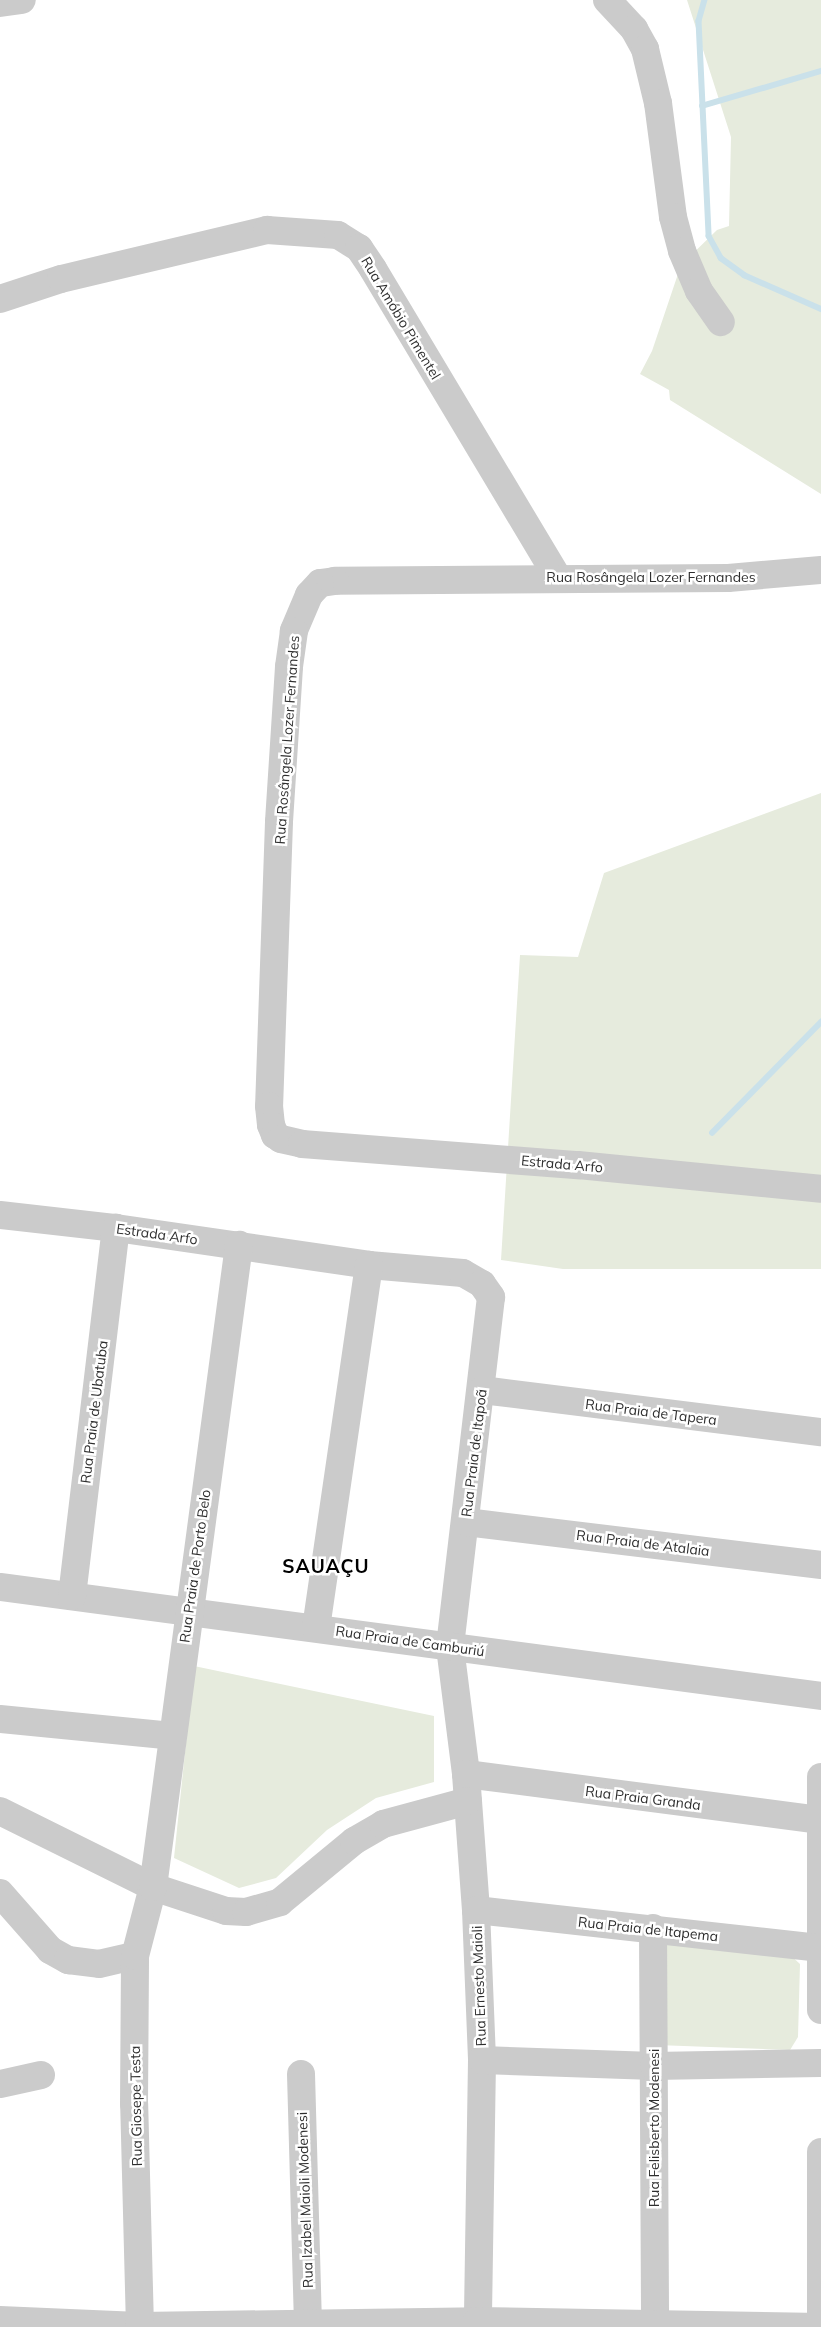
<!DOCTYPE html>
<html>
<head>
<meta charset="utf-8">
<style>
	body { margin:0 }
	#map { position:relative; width:821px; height:2327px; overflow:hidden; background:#fff; font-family:Mulish,sans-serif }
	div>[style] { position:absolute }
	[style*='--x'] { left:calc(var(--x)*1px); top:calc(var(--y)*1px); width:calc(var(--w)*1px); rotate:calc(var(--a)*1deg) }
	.green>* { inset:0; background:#e6ebdd }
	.stream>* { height:5.5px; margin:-2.75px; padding:0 2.75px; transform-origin:2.75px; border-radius:2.75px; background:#cae1ea }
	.minor>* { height:28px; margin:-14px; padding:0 14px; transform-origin:14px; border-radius:14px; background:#cbcbcb }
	span { translate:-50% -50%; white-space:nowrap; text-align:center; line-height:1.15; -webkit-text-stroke:5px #fff; paint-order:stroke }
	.street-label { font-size:14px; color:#2e2e2e }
	.district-label { font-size:19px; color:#000; font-weight:700; letter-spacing:1px }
</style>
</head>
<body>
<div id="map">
	<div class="green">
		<div style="clip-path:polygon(687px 0,821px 0,821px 494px,670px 400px,669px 390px,640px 374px,652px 351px,681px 265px,717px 230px,729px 226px,731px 137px)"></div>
		<div style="clip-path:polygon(821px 793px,821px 1269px,563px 1269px,501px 1260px,520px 955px,578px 957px,604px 873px)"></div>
		<div style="clip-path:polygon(194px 1666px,434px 1716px,434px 1782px,376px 1798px,327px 1830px,276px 1878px,239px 1888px,174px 1858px)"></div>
		<div style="clip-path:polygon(660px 1940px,788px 1953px,800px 1964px,798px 2037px,790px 2050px,657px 2045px)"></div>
	</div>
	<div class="stream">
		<div style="--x:705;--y:0;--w:22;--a:106"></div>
		<div style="--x:699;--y:21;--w:215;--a:87.3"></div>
		<div style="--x:709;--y:236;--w:25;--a:61"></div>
		<div style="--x:721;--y:258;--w:29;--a:36"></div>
		<div style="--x:744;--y:275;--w:84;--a:23.8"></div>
		<div style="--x:702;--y:106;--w:124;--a:-16.4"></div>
		<div style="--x:712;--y:1133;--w:156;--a:-45.5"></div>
	</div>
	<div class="minor">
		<div style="--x:607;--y:0;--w:40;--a:47"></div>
		<div style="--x:634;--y:29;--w:23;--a:61"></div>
		<div style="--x:645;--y:49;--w:56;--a:76.5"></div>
		<div style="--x:658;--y:103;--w:115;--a:82.5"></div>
		<div style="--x:673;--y:217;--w:35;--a:75"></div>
		<div style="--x:682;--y:251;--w:43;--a:67"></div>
		<div style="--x:699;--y:291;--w:38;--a:55"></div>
		<div style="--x:0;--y:3;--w:22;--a:-8"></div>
		<div style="--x:0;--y:299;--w:64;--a:-18.2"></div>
		<div style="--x:61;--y:279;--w:212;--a:-13.4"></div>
		<div style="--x:267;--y:230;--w:71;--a:4"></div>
		<div style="--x:338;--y:235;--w:25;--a:32"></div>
		<div style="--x:359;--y:248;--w:25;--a:56"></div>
		<div style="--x:373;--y:269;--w:359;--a:59.1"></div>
		<div style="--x:821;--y:570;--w:93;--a:175.1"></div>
		<div style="--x:728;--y:578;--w:393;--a:179.6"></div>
		<div style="--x:335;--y:581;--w:15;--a:172"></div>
		<div style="--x:320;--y:583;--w:16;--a:133"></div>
		<div style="--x:309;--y:595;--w:39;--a:113"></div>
		<div style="--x:294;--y:631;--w:36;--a:98"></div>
		<div style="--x:289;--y:667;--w:155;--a:93.7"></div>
		<div style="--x:279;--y:822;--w:284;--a:92"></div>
		<div style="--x:269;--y:1106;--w:19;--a:84"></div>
		<div style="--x:271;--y:1125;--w:11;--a:68"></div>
		<div style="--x:275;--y:1135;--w:7;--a:34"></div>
		<div style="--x:281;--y:1139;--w:22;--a:13"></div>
		<div style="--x:302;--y:1144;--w:277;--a:4.4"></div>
		<div style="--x:578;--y:1165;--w:244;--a:5.6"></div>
		<div style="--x:0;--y:1215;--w:117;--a:6.4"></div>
		<div style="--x:116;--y:1228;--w:256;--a:8.3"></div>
		<div style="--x:369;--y:1265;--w:94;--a:4.9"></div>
		<div style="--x:463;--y:1273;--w:22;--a:30"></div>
		<div style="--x:482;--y:1284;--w:16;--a:55"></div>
		<div style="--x:491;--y:1297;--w:352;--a:96.7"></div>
		<div style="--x:450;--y:1647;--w:128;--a:82.8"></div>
		<div style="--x:466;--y:1774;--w:136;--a:85.8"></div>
		<div style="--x:476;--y:1910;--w:150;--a:87.7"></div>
		<div style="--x:482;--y:2060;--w:267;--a:90.9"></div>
		<div style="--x:482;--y:1390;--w:342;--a:7.1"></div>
		<div style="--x:466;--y:1522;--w:358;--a:6.9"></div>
		<div style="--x:0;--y:1587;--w:828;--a:7.56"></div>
		<div style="--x:72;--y:1596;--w:371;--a:-83.2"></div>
		<div style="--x:316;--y:1628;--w:367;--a:-81.7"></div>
		<div style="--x:0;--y:1719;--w:173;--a:5.6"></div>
		<div style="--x:466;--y:1774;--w:356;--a:7.4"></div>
		<div style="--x:821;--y:1777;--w:233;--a:90"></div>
		<div style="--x:0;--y:1811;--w:171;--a:26.4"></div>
		<div style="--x:153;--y:1887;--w:77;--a:18.2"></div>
		<div style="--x:226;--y:1911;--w:20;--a:3"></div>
		<div style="--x:246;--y:1912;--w:35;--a:-16"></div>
		<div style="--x:280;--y:1902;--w:96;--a:-39.5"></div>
		<div style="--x:354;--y:1841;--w:34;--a:-30"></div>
		<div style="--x:383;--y:1824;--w:88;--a:-15.1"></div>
		<div style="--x:0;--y:1893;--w:76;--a:48.7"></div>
		<div style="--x:50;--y:1950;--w:21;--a:29"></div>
		<div style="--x:68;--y:1960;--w:31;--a:7"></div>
		<div style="--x:99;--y:1964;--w:37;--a:-13"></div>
		<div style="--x:476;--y:1910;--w:345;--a:6.3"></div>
		<div style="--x:653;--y:1928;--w:399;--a:89.7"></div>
		<div style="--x:482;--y:2060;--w:172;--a:2"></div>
		<div style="--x:654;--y:2066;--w:167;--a:-1"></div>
		<div style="--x:301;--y:2074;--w:253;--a:88.4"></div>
		<div style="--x:0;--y:2084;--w:42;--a:-12.4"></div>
		<div style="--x:0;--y:2320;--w:139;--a:2.5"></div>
		<div style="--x:139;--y:2326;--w:338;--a:-0.8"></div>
		<div style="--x:477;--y:2321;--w:344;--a:1"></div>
		<div style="--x:140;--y:2327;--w:223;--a:-91.5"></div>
		<div style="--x:134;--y:2104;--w:148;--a:-89.6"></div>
		<div style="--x:135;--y:1956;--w:71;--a:-75.4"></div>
		<div style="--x:153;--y:1887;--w:648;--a:-82.37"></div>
		<div style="--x:821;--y:2327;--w:175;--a:-90"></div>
	</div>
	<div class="street-label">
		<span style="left:401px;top:318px;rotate:59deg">Rua Amóbio Pimentel</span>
		<span style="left:651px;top:577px">Rua Rosângela Lozer Fernandes</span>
		<span style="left:287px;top:740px;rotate:-86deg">Rua Rosângela Lozer Fernandes</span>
		<span style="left:562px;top:1164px;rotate:5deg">Estrada Arfo</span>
		<span style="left:157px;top:1234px;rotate:8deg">Estrada Arfo</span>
		<span style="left:94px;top:1412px;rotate:-83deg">Rua Praia de Ubatuba</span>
		<span style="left:651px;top:1412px;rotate:7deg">Rua Praia de Tapera</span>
		<span style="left:474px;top:1453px;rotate:-83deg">Rua Praia de Itapoã</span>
		<span style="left:643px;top:1543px;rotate:7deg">Rua Praia de Atalaia</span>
		<span style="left:195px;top:1566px;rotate:-82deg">Rua Praia de Porto Belo</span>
		<span style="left:410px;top:1641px;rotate:8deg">Rua Praia de Camburiú</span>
		<span style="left:643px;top:1798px;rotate:7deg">Rua Praia Granda</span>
		<span style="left:648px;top:1929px;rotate:6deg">Rua Praia de Itapema</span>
		<span style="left:479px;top:1986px;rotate:-92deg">Rua Ernesto Maioli</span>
		<span style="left:136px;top:2106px;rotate:-91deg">Rua Giosepe Testa</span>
		<span style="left:654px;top:2128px;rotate:-90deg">Rua Felisberto Modenesi</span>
		<span style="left:305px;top:2200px;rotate:-92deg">Rua Izabel Maioli Modenesi</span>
	</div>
	<div class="district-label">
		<span style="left:326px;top:1567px">SAUAÇU</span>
	</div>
</div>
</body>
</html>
